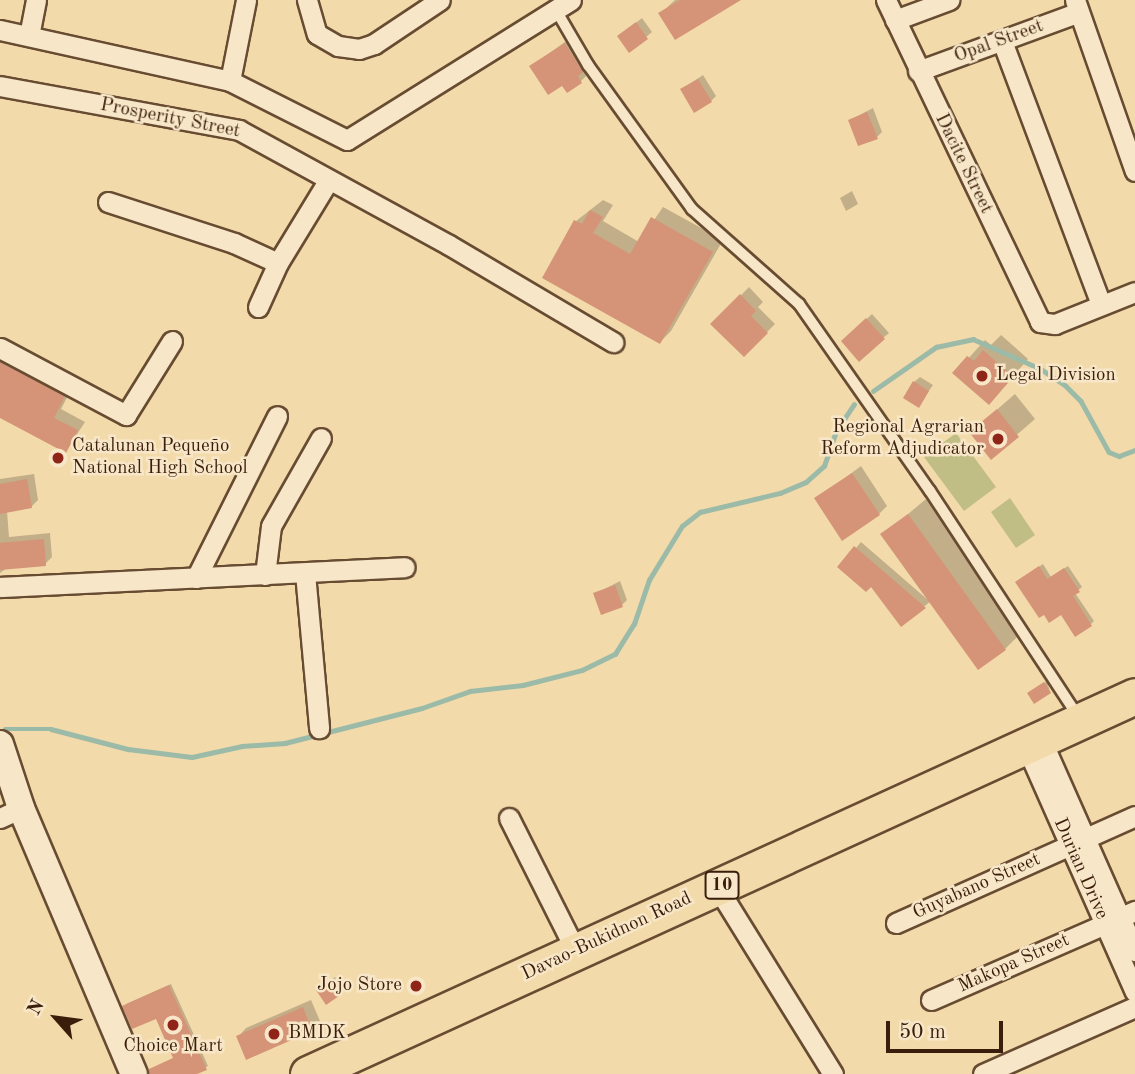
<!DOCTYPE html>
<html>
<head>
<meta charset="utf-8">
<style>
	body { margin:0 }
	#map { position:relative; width:1135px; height:1074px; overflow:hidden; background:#f3daaa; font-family:"Old Standard TT",serif }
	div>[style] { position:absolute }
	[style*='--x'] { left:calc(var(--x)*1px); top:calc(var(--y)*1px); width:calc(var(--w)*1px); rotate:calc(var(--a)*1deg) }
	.green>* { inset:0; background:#c0be85 }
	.shadow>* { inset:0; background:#0003 }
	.stream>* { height:4.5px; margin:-2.25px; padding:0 2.25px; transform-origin:2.25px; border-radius:2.25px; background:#9bbba8 }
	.building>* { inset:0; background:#d59377 }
	.roads { filter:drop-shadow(2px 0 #684c32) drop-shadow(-2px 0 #684c32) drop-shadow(0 2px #684c32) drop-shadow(0 -2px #684c32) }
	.lane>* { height:10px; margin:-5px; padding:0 5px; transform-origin:5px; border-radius:5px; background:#f7e7c8 }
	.street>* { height:19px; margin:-9.5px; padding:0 9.5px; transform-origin:9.5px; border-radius:9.5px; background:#f7e7c8 }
	.secondary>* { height:26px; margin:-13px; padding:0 13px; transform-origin:13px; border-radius:13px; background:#f7e7c8 }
	.highway>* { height:35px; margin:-17.5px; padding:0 17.5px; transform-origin:17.5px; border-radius:17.5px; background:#f3daaa }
	.dots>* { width:19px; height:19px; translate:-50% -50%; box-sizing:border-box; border:4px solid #f7e7c8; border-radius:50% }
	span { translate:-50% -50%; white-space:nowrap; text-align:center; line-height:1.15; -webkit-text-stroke:5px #f7e7c8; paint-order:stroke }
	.shield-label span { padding:2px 5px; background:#f7e7c8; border:2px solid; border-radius:5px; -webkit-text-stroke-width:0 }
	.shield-label { font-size:18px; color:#3a1d0a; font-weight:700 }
	.street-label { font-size:19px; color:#3a1d0a }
	.poi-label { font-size:19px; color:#3a1d0a }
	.left { translate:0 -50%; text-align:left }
	.right { translate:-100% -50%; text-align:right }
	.north { position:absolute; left:21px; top:983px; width:70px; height:70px; -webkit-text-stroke:5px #f7e7c8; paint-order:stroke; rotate:298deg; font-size:19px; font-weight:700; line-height:28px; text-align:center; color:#3a1d0a }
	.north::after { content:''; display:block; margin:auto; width:24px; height:32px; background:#3a1d0a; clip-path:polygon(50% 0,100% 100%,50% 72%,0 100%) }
	.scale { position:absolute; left:886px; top:1021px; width:117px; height:32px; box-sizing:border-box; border:4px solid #3a1d0a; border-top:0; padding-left:9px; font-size:21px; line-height:24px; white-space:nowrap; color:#3a1d0a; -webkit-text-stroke:5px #f7e7c8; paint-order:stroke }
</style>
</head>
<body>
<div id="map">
	<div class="green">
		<div style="clip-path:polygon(956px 433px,996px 487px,964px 511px,924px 457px)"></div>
		<div style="clip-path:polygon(1010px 498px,1035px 535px,1016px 548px,991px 512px)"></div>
	</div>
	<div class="shadow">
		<div style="clip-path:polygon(675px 0,737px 0,660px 14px)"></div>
		<div style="clip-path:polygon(642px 18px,652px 32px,629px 51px,624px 32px)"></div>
		<div style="clip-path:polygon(573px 36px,589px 73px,581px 81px,562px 84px,532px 66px)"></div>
		<div style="clip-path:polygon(703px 75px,716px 96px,711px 101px,682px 89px)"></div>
		<div style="clip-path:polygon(873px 108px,882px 132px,877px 137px,850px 120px)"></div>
		<div style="clip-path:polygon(852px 191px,858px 204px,846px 211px,840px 198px)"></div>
		<div style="clip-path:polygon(603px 200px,613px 205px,603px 221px,639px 242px,663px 207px,723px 240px,671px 331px,660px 342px,576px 221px)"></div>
		<div style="clip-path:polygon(749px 287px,763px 302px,758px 307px,775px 324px,744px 355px,713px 324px)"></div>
		<div style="clip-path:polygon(872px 314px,889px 333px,883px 338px,843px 341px)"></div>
		<div style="clip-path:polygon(1001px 335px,1028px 359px,1005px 386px,955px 373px,985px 340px,991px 345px)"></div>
		<div style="clip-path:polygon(0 347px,72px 388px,61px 409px,85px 422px,66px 451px,0 416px)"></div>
		<div style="clip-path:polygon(920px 377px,933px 385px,918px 406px,914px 382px)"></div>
		<div style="clip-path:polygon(1015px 394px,1035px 419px,991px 457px,971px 432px)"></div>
		<div style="clip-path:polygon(861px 466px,887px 506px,879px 514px,817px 499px)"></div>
		<div style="clip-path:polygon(34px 474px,38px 500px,31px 507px,7px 511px,9px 537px,50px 533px,52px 557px,45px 564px,8px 567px,0 573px,0 479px)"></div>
		<div style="clip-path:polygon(926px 499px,1022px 632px,1005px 649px,931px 601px,901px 625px,856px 548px,861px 542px,928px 600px,883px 535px)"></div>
		<div style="clip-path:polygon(1043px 564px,1051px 577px,1068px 566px,1082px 587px,1075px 593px,1094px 621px,1091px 624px,1062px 613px,1021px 579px)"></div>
		<div style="clip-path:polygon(620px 581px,627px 600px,622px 605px,595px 594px)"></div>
		<div style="clip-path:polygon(1047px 681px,1050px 692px,1031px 691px)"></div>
		<div style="clip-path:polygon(335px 977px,343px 990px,338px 995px,319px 990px)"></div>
		<div style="clip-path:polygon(171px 984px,208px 1066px,193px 1074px,152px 1074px,175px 1058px,157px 1016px,126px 1004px)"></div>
		<div style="clip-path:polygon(311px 1000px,320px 1021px,311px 1029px,246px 1057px,238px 1037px,246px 1028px)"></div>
	</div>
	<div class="stream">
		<div style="--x:873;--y:391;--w:77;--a:-34.9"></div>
		<div style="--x:936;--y:347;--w:38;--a:-12"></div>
		<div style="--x:973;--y:339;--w:74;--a:23.8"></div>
		<div style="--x:1041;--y:369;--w:30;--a:34"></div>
		<div style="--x:1066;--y:386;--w:21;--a:45"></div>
		<div style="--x:1081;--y:401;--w:58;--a:61.2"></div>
		<div style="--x:1109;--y:452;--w:11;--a:22"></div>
		<div style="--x:1119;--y:456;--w:17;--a:-21"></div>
		<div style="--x:5;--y:729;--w:46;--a:0"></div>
		<div style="--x:51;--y:729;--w:80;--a:14.6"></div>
		<div style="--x:128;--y:749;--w:64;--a:7.1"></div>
		<div style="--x:192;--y:757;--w:51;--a:-12.4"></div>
		<div style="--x:242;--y:746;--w:43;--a:-4"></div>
		<div style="--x:285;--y:743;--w:141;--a:-14.3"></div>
		<div style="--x:422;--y:708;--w:51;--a:-19.5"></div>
		<div style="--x:470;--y:691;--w:53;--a:-6.5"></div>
		<div style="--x:523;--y:685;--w:61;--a:-14.3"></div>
		<div style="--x:582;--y:670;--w:37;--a:-26"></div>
		<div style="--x:615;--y:654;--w:36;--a:-58"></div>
		<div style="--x:634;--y:624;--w:46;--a:-71.2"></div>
		<div style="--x:649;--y:580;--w:63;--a:-58.6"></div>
		<div style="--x:682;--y:526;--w:23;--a:-38"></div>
		<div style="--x:700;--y:512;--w:82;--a:-13.4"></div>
		<div style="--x:780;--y:493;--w:28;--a:-23"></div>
		<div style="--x:806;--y:482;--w:24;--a:-42"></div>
		<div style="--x:824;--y:466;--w:37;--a:-71"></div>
		<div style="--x:836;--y:431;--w:32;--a:-56"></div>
	</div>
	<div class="building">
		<div style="clip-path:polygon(680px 0,741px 0,675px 40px,658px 13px)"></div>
		<div style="clip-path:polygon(636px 22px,648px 39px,629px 53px,617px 36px)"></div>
		<div style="clip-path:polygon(565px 43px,583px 72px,578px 76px,582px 83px,567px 93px,562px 86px,548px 95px,529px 66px)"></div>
		<div style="clip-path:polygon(698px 79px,712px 102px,694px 113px,680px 89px)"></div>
		<div style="clip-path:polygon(867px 112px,878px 139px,858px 146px,848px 120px)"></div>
		<div style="clip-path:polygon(590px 210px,603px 217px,593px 233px,630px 254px,651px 217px,713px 252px,660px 344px,542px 278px,574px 220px,582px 224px)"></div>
		<div style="clip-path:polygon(740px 294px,756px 311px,751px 316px,768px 333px,744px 357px,710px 324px)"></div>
		<div style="clip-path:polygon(866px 318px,885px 339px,859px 362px,841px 341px)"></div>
		<div style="clip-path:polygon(983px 350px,1013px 377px,989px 405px,952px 373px,967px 356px,974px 361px)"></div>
		<div style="clip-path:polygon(0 362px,65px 396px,54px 418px,78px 430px,66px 453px,0 418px)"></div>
		<div style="clip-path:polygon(913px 381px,929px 391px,919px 408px,903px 398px)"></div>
		<div style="clip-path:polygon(997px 409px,1019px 437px,991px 460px,969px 432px)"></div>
		<div style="clip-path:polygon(852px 473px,880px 515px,842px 541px,814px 498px)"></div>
		<div style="clip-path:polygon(27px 479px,32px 508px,0 514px,0 484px)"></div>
		<div style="clip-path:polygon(908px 514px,1006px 650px,978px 670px,880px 534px)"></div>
		<div style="clip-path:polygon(44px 539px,46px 566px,0 570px,0 543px)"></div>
		<div style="clip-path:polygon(854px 546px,926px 608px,901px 627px,871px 587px,866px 592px,837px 567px)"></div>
		<div style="clip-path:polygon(1039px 566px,1047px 579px,1064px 568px,1080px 592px,1073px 596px,1092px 626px,1075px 637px,1061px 615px,1049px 623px,1044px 615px,1039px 618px,1015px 582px)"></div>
		<div style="clip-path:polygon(615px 585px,623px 607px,601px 615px,593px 593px)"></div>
		<div style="clip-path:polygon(1044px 682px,1051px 693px,1034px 704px,1027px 693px)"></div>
		<div style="clip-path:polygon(329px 981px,339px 996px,326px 1005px,316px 990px)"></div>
		<div style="clip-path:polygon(169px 985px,207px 1070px,197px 1074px,149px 1074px,149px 1069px,173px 1058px,156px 1019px,132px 1029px,122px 1006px)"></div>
		<div style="clip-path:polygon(303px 1007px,312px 1031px,246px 1060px,236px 1036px)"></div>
	</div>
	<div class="roads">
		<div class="lane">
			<div style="--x:556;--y:10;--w:64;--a:59.8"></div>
			<div style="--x:588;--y:65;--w:178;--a:54.2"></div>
			<div style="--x:692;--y:209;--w:143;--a:41.6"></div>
			<div style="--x:799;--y:304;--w:228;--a:55"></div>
			<div style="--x:930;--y:491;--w:268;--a:56.7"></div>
		</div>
		<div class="street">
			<div style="--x:307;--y:0;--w:35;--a:74"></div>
			<div style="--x:317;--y:34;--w:24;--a:30"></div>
			<div style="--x:338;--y:46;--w:21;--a:8"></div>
			<div style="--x:359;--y:49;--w:16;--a:-18"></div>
			<div style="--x:374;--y:44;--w:79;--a:-33.7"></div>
			<div style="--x:886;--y:0;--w:357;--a:64.4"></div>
			<div style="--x:1040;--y:322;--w:15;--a:8"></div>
			<div style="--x:1055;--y:324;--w:86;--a:-21.8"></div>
			<div style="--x:1075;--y:0;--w:181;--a:70.7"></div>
			<div style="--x:895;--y:20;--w:58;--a:-20.3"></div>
			<div style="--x:0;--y:30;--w:236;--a:12.5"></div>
			<div style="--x:230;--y:81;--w:131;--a:26.8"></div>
			<div style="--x:347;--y:140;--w:264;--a:-32"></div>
			<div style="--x:29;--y:36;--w:37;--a:-79"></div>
			<div style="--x:1002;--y:41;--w:282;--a:69.4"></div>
			<div style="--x:918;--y:71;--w:171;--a:-20.1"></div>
			<div style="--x:230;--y:81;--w:83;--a:-78.8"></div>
			<div style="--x:0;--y:86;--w:243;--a:10.4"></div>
			<div style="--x:239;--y:130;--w:239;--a:28.7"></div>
			<div style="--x:449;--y:245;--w:191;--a:30.6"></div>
			<div style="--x:108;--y:202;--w:133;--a:18"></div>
			<div style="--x:234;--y:243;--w:48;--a:24.4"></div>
			<div style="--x:258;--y:307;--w:48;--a:-65.6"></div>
			<div style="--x:278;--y:263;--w:96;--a:-58.6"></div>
			<div style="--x:0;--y:348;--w:143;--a:28"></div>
			<div style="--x:126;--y:415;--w:87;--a:-58.1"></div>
			<div style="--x:305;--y:573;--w:156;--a:84.8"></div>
			<div style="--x:265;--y:575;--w:49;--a:-83"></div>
			<div style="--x:271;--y:526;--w:101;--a:-60.4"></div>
			<div style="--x:196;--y:578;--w:181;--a:-63.4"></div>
			<div style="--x:0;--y:587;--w:405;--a:-2.8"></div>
			<div style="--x:1041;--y:739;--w:232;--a:66.1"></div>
			<div style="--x:1026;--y:746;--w:269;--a:66.1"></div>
			<div style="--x:0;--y:818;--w:23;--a:-25"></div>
			<div style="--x:509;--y:818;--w:149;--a:63.3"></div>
			<div style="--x:717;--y:887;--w:220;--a:58.2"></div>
			<div style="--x:896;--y:923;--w:262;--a:-24.1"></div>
			<div style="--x:931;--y:1000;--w:223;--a:-23.6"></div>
			<div style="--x:983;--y:1074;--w:166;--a:-23.8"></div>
		</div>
		<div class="secondary">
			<div style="--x:0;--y:744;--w:67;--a:71.8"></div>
			<div style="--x:21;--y:808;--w:289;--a:67"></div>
		</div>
		<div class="highway">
			<div style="--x:308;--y:1074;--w:909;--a:-24.56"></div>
		</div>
	</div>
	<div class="dots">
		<div style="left:982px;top:376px;background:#8f2418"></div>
		<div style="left:998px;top:439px;background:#8f2418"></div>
		<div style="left:58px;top:458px;background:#8f2418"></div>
		<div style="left:416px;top:986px;background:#8f2418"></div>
		<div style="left:173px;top:1025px;background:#8f2418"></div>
		<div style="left:274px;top:1034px;background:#8f2418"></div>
	</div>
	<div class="shield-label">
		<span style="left:722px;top:885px">10</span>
	</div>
	<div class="street-label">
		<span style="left:999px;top:42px;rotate:-20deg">Opal Street</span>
		<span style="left:170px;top:119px;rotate:11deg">Prosperity Street</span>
		<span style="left:963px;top:164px;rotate:64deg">Dacite Street</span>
		<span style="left:1080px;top:869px;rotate:66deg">Durian Drive</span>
		<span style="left:977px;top:887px;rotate:-24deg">Guyabano Street</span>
		<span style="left:607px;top:937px;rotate:-25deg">Davao-Bukidnon Road</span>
		<span style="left:1014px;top:964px;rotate:-24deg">Makopa Street</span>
	</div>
	<div class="poi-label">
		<span class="left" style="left:996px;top:376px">Legal Division</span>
		<span class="right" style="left:984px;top:439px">Regional Agrarian<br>Reform Adjudicator</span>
		<span class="left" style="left:72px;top:458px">Catalunan Pequeño<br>National High School</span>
		<span class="right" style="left:402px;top:986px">Jojo Store</span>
		<span class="left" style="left:288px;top:1034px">BMDK</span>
		<span style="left:173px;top:1047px">Choice Mart</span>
	</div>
	<div class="north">N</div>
	<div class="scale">50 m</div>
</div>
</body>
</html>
